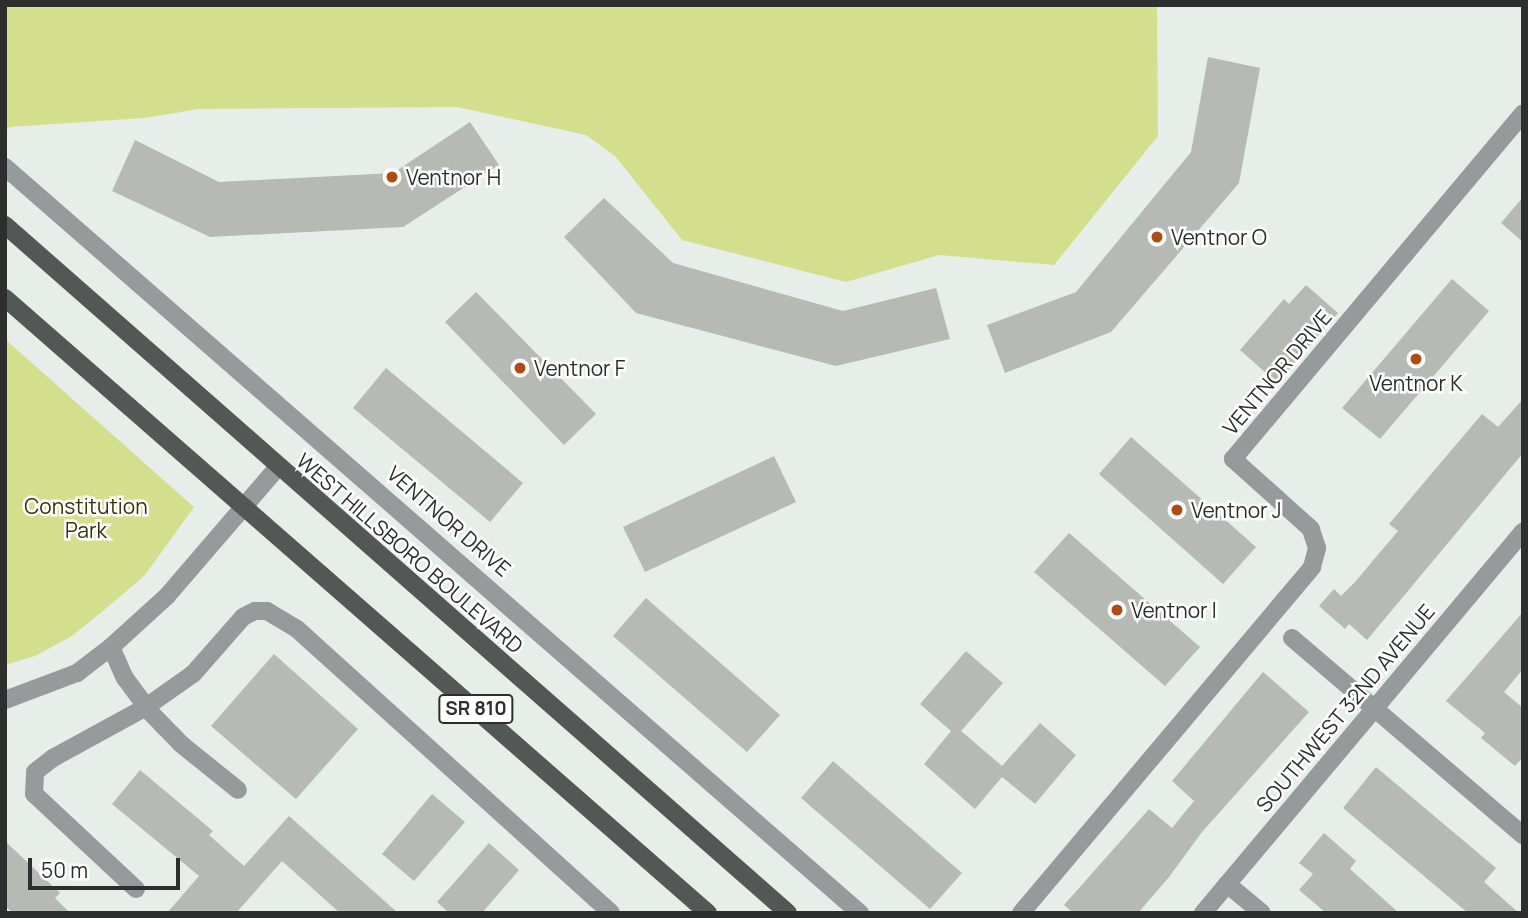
<!DOCTYPE html>
<html>
<head>
<meta charset="utf-8">
<style>
	body { margin:0 }
	#map { position:relative; width:1528px; height:918px; overflow:hidden; background:#e7ede9; font-family:Manrope,sans-serif }
	div>[style] { position:absolute }
	[style*='--x'] { left:calc(var(--x)*1px); top:calc(var(--y)*1px); width:calc(var(--w)*1px); rotate:calc(var(--a)*1deg) }
	.green>* { inset:0; background:#d4df8e }
	.building>* { inset:0; background:#b6b9b4 }
	.minor>* { height:18px; margin:-9px; padding:0 9px; transform-origin:9px; border-radius:9px; background:#979a9a }
	.primary>* { height:18px; margin:-9px; padding:0 9px; transform-origin:9px; border-radius:9px; background:#535857 }
	.dots>* { width:19px; height:19px; translate:-50% -50%; box-sizing:border-box; border:4px solid #fff; border-radius:50% }
	span { translate:-50% -50%; white-space:nowrap; text-align:center; line-height:1.15; -webkit-text-stroke:5px #fff; paint-order:stroke }
	.shield-label span { padding:2px 5px; background:#fff; border:2px solid; border-radius:5px; -webkit-text-stroke-width:0 }
	.shield-label { font-size:19px; color:#2c2f2e; font-weight:700 }
	.poi-label { font-size:21px; color:#2c2f2e }
	.left { translate:0 -50%; text-align:left }
	.street-label { font-size:21px; color:#2c2f2e }
	.park-label { font-size:21px; color:#32360b }
	.frame { position:absolute; inset:0; border:7px solid #2c2f2e; pointer-events:none }
	.scale { position:absolute; left:28px; top:858px; width:152px; height:32px; box-sizing:border-box; border:4px solid #2c2f2e; border-top:0; padding-left:9px; font-size:21px; line-height:24px; white-space:nowrap; color:#2c2f2e; -webkit-text-stroke:5px #fff; paint-order:stroke }
</style>
</head>
<body>
<div id="map">
	<div class="green">
		<div style="clip-path:polygon(5px 5px,1157px 5px,1158px 136px,1054px 265px,939px 255px,846px 282px,682px 240px,615px 156px,586px 135px,457px 107px,199px 109px,145px 118px,10px 127px,5px 131px)"></div>
		<div style="clip-path:polygon(5px 339px,194px 507px,145px 575px,109px 606px,72px 636px,35px 656px,5px 665px)"></div>
	</div>
	<div class="building">
		<div style="clip-path:polygon(1208px 57px,1260px 68px,1239px 183px,1111px 332px,1005px 373px,987px 325px,1076px 292px,1191px 152px)"></div>
		<div style="clip-path:polygon(470px 122px,499px 165px,403px 227px,210px 237px,112px 191px,135px 140px,219px 182px,393px 173px)"></div>
		<div style="clip-path:polygon(1523px 197px,1523px 242px,1501px 223px)"></div>
		<div style="clip-path:polygon(604px 198px,673px 263px,843px 311px,936px 288px,950px 339px,836px 366px,636px 313px,564px 237px)"></div>
		<div style="clip-path:polygon(1452px 279px,1489px 311px,1380px 439px,1342px 408px)"></div>
		<div style="clip-path:polygon(1306px 285px,1338px 313px,1277px 383px,1240px 350px,1284px 299px,1289px 304px)"></div>
		<div style="clip-path:polygon(476px 292px,596px 414px,564px 445px,445px 322px)"></div>
		<div style="clip-path:polygon(386px 368px,523px 483px,490px 522px,353px 408px)"></div>
		<div style="clip-path:polygon(1523px 399px,1523px 453px,1367px 640px,1349px 624px,1345px 629px,1319px 606px,1334px 589px,1341px 596px,1355px 582px,1398px 531px,1389px 524px,1482px 414px,1498px 427px)"></div>
		<div style="clip-path:polygon(1131px 437px,1256px 547px,1223px 584px,1099px 474px)"></div>
		<div style="clip-path:polygon(774px 456px,796px 502px,645px 572px,623px 527px)"></div>
		<div style="clip-path:polygon(1069px 533px,1200px 647px,1165px 686px,1034px 572px)"></div>
		<div style="clip-path:polygon(646px 598px,780px 715px,747px 752px,613px 636px)"></div>
		<div style="clip-path:polygon(1523px 612px,1523px 669px,1504px 692px,1523px 708px,1523px 757px,1515px 766px,1481px 738px,1485px 733px,1446px 701px)"></div>
		<div style="clip-path:polygon(966px 651px,1003px 683px,961px 731px,1002px 766px,1040px 723px,1076px 755px,1035px 804px,1002px 777px,975px 809px,924px 764px,951px 731px,920px 704px)"></div>
		<div style="clip-path:polygon(274px 654px,358px 729px,296px 799px,211px 726px)"></div>
		<div style="clip-path:polygon(1263px 672px,1309px 712px,1202px 832px,1169px 877px,1138px 913px,1073px 913px,1064px 905px,1149px 809px,1172px 828px,1194px 801px,1172px 781px)"></div>
		<div style="clip-path:polygon(833px 761px,962px 873px,930px 909px,801px 798px)"></div>
		<div style="clip-path:polygon(1376px 767px,1496px 868px,1484px 882px,1519px 913px,1468px 913px,1343px 808px)"></div>
		<div style="clip-path:polygon(140px 770px,213px 831px,209px 835px,244px 866px,289px 816px,398px 913px,340px 913px,282px 861px,236px 913px,167px 913px,199px 876px,112px 804px)"></div>
		<div style="clip-path:polygon(432px 794px,465px 822px,414px 881px,382px 854px)"></div>
		<div style="clip-path:polygon(1324px 833px,1356px 861px,1350px 869px,1399px 913px,1326px 913px,1299px 890px,1313px 874px,1299px 863px)"></div>
		<div style="clip-path:polygon(5px 841px,60px 893px,55px 898px,70px 913px,13px 913px,5px 906px)"></div>
		<div style="clip-path:polygon(489px 843px,519px 870px,482px 913px,449px 913px,437px 902px)"></div>
	</div>
	<div class="minor">
		<div style="--x:5;--y:167;--w:1135;--a:41.11"></div>
		<div style="--x:1292;--y:638;--w:304;--a:40.5"></div>
		<div style="--x:111;--y:647;--w:34;--a:66"></div>
		<div style="--x:125;--y:678;--w:42;--a:53.7"></div>
		<div style="--x:150;--y:712;--w:45;--a:45.9"></div>
		<div style="--x:181;--y:744;--w:73;--a:38.9"></div>
		<div style="--x:5;--y:700;--w:77;--a:-20.6"></div>
		<div style="--x:77;--y:673;--w:43;--a:-37.4"></div>
		<div style="--x:111;--y:647;--w:76;--a:-42.3"></div>
		<div style="--x:167;--y:596;--w:170;--a:-49.3"></div>
		<div style="--x:1227;--y:884;--w:45;--a:39.6"></div>
		<div style="--x:136;--y:889;--w:139;--a:-137"></div>
		<div style="--x:34;--y:794;--w:22;--a:-87"></div>
		<div style="--x:35;--y:772;--w:23;--a:-38"></div>
		<div style="--x:53;--y:758;--w:106;--a:-28.7"></div>
		<div style="--x:146;--y:707;--w:57;--a:-35.1"></div>
		<div style="--x:193;--y:674;--w:76;--a:-48.7"></div>
		<div style="--x:243;--y:617;--w:13;--a:-27"></div>
		<div style="--x:255;--y:611;--w:12;--a:0"></div>
		<div style="--x:267;--y:611;--w:35;--a:31"></div>
		<div style="--x:297;--y:629;--w:423;--a:42.1"></div>
		<div style="--x:1021;--y:913;--w:452;--a:-49.9"></div>
		<div style="--x:1312;--y:567;--w:20;--a:-75"></div>
		<div style="--x:1317;--y:548;--w:20;--a:-108"></div>
		<div style="--x:1311;--y:529;--w:105;--a:-138.1"></div>
		<div style="--x:1233;--y:459;--w:451;--a:-50"></div>
		<div style="--x:1203;--y:913;--w:498;--a:-50"></div>
	</div>
	<div class="primary">
		<div style="--x:5;--y:225;--w:1042;--a:41.3"></div>
		<div style="--x:5;--y:298;--w:934;--a:41.18"></div>
	</div>
	<div class="dots">
		<div style="left:392px;top:177px;background:#af4c16"></div>
		<div style="left:1157px;top:237px;background:#af4c16"></div>
		<div style="left:1416px;top:359px;background:#af4c16"></div>
		<div style="left:520px;top:368px;background:#af4c16"></div>
		<div style="left:1177px;top:510px;background:#af4c16"></div>
		<div style="left:1117px;top:610px;background:#af4c16"></div>
	</div>
	<div class="shield-label">
		<span style="left:476px;top:709px">SR 810</span>
	</div>
	<div class="poi-label">
		<span class="left" style="left:406px;top:177px">Ventnor H</span>
		<span class="left" style="left:1171px;top:237px">Ventnor O</span>
		<span class="left" style="left:534px;top:368px">Ventnor F</span>
		<span style="left:1416px;top:383px">Ventnor K</span>
		<span class="left" style="left:1191px;top:510px">Ventnor J</span>
		<span class="left" style="left:1131px;top:610px">Ventnor I</span>
	</div>
	<div class="street-label">
		<span style="left:1277px;top:372px;rotate:-50deg">VENTNOR DRIVE</span>
		<span style="left:449px;top:521px;rotate:41deg">VENTNOR DRIVE</span>
		<span style="left:410px;top:553px;rotate:41deg">WEST HILLSBORO BOULEVARD</span>
		<span style="left:1345px;top:708px;rotate:-50deg">SOUTHWEST 32ND AVENUE</span>
	</div>
	<div class="park-label">
		<span style="left:86px;top:518px">Constitution<br>Park</span>
	</div>
	<div class="frame"></div>
	<div class="scale">50 m</div>
</div>
</body>
</html>
